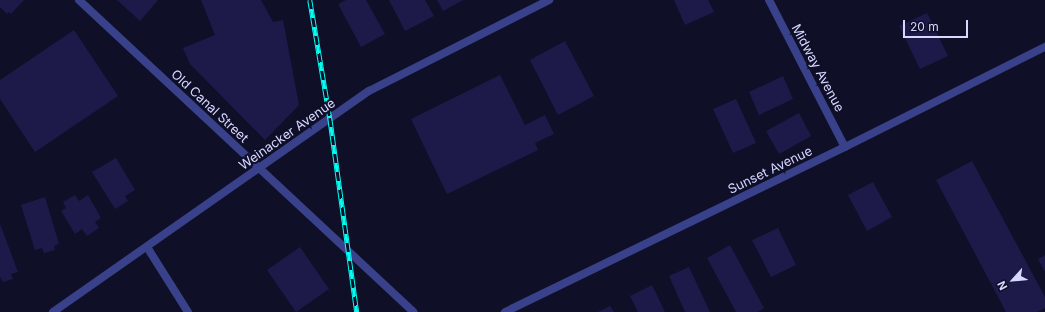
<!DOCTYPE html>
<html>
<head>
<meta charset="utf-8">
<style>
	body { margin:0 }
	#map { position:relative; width:1045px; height:312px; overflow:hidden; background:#0f0f28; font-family:Inter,sans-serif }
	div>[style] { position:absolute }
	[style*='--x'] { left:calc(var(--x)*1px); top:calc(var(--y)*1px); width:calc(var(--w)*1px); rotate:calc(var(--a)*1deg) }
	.building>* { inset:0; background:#1d1a4a }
	.lane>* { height:8px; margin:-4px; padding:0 4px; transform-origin:4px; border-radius:4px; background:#384189 }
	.street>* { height:8px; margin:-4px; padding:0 4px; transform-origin:4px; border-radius:4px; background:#384189 }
	.rail>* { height:4.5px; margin-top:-2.25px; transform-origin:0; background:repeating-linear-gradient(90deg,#0f0f28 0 9px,#02fff2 0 18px); box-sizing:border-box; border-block:1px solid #02fff2 }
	span { translate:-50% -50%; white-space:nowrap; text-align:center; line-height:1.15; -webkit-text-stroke:4px #0f0f28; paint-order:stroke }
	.street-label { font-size:13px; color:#d6d8ff }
	.north { position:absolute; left:993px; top:260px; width:40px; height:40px; -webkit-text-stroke:3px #0f0f28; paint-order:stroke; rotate:243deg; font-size:11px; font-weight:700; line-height:16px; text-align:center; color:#d6d8ff }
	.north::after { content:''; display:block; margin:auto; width:14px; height:18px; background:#d6d8ff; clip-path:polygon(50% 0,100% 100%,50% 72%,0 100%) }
	.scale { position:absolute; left:903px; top:20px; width:65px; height:18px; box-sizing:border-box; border:2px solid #d6d8ff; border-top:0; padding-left:5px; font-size:12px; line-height:14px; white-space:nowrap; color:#d6d8ff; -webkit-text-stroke:3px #0f0f28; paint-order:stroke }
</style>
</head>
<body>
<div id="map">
	<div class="building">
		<div style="clip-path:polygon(0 0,24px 0,11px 14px,9px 12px,7px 14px,0 7px)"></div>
		<div style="clip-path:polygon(117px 0,158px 0,140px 21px)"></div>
		<div style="clip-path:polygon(201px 0,261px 0,273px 22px,283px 20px,299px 105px,265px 140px,190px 64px,183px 48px,215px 35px)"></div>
		<div style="clip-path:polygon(346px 0,366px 0,385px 34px,361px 47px,338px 4px)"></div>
		<div style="clip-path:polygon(389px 0,425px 0,434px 16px,405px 31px)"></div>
		<div style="clip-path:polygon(437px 0,463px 0,443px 11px)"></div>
		<div style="clip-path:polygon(674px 0,708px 0,714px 12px,685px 25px)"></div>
		<div style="clip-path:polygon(927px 13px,948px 56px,920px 69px,899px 26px)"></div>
		<div style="clip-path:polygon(74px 30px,118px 96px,35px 152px,0 99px,0 80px)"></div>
		<div style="clip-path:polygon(565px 41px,594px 96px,558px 115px,530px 60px)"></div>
		<div style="clip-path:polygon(500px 75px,525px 125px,545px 115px,554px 134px,535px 143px,538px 150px,447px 194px,411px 119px)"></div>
		<div style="clip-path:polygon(783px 76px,793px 99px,759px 115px,749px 92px)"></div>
		<div style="clip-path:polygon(736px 99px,756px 143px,733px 153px,713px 109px)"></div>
		<div style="clip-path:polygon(799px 113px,811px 136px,779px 154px,766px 131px)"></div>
		<div style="clip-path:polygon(116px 158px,135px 190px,125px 196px,128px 201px,115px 209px,92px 172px)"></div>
		<div style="clip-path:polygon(972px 161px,1045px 297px,1045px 308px,1037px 312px,1006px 312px,936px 180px)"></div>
		<div style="clip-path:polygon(873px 182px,892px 217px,867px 231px,848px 195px)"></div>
		<div style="clip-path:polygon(75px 195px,79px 201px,88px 195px,101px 218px,95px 222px,99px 228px,87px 236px,82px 229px,75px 234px,61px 211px,66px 208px,63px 202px)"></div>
		<div style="clip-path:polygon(45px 197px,59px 244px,54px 246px,55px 250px,44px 253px,42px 248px,35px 250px,21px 205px)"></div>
		<div style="clip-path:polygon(0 224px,18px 272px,11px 274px,13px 279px,3px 282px,0 277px)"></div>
		<div style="clip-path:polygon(778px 228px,796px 265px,771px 277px,752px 240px)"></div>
		<div style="clip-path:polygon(730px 245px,764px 308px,758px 312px,736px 312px,707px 258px)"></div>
		<div style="clip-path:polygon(300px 247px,329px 289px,296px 312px,267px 270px)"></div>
		<div style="clip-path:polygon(1045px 255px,1045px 272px,1038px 259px)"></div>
		<div style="clip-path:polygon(689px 267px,710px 312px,685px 312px,669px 276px)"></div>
		<div style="clip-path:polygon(652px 285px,665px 312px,638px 312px,630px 296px)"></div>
		<div style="clip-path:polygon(610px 306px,614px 312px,598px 312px)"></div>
	</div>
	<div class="lane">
		<div style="--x:147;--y:247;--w:77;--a:57.8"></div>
	</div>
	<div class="street">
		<div style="--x:79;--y:0;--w:457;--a:43"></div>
		<div style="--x:769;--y:0;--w:165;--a:62.7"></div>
		<div style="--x:53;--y:312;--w:386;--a:-35"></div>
		<div style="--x:369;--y:91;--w:202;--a:-26.8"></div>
		<div style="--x:505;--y:312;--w:378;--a:-25.9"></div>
		<div style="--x:845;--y:147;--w:224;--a:-26.6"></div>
	</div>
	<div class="rail">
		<div style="--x:310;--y:0;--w:120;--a:80.4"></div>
		<div style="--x:330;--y:118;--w:196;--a:82.1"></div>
	</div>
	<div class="street-label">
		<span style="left:818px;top:68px;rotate:62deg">Midway Avenue</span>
		<span style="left:210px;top:106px;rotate:43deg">Old Canal Street</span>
		<span style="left:287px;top:134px;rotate:-35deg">Weinacker Avenue</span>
		<span style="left:770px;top:170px;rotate:-26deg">Sunset Avenue</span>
	</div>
	<div class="north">N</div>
	<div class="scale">20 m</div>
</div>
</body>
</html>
